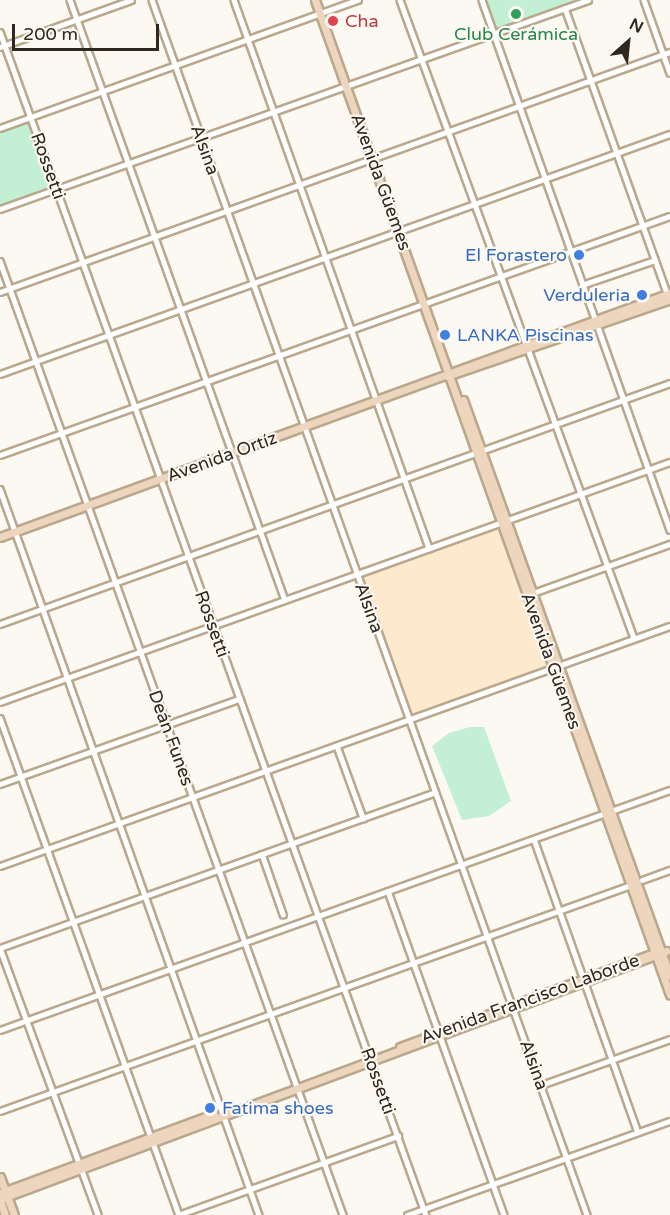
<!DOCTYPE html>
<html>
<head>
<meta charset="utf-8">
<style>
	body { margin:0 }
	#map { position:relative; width:670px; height:1215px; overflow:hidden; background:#fcf8f2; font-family:"Varela Round",sans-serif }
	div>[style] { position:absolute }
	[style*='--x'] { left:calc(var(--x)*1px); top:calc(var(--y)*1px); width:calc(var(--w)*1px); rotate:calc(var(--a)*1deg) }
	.built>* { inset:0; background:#fce9ce }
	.green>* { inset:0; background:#c3f0d5 }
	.roads { filter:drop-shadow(2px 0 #baa88d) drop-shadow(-2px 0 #baa88d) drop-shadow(0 2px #baa88d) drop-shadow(0 -2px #baa88d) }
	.minor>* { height:4.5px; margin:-2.25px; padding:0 2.25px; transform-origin:2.25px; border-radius:2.25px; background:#fff }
	.secondary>* { height:7px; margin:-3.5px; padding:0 3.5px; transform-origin:3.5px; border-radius:3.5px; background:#edd6bd }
	.dots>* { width:16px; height:16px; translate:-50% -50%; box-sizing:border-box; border:3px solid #fcf8f2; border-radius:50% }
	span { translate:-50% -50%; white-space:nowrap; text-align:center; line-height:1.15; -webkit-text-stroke:4.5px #fcf8f2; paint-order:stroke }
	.health-label { font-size:18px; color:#be3a42 }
	.left { translate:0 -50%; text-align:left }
	.leisure-label { font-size:18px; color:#27864d }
	.street-label { font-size:18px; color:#2f281e }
	.shop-label { font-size:18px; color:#366cbe }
	.right { translate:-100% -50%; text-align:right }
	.north { position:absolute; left:598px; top:12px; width:60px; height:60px; -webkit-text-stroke:4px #fcf8f2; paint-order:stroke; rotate:27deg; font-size:16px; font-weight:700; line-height:24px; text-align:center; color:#2f281e }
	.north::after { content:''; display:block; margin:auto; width:21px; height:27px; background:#2f281e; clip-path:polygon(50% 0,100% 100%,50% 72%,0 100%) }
	.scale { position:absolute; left:12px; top:24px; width:147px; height:27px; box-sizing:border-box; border:3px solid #2f281e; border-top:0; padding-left:8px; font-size:18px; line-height:21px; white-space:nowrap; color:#2f281e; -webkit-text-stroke:4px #fcf8f2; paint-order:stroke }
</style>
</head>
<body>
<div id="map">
	<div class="built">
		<div style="clip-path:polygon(499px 526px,551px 666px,410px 717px,360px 576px)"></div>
	</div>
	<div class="green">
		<div style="clip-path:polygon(487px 0,581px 0,497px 29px)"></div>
		<div style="clip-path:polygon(28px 119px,53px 188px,0 207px,0 129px)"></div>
		<div style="clip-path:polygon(470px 727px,484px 727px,511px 801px,489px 816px,462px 820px,432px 746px,449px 733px)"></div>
	</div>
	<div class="roads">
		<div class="minor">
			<div style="--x:70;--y:0;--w:637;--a:70.29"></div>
			<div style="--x:152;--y:0;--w:1291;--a:70.3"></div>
			<div style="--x:234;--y:0;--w:582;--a:70.41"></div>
			<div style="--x:400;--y:0;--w:680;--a:69.86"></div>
			<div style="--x:482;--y:0;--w:562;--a:70.47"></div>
			<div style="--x:644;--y:0;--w:77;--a:70.4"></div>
			<div style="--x:565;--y:8;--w:306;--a:70.3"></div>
			<div style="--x:0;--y:32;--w:1257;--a:70.2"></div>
			<div style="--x:0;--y:47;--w:139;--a:-19.7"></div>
			<div style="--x:0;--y:128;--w:380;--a:-19.7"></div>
			<div style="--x:0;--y:209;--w:624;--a:-19.57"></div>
			<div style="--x:0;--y:261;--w:1014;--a:70.22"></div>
			<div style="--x:582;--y:285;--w:77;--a:-18.9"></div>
			<div style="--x:0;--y:292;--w:712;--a:-19.71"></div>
			<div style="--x:0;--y:374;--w:712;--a:-19.71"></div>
			<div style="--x:0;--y:455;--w:711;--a:-19.63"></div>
			<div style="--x:0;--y:489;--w:771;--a:70.37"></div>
			<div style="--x:530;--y:594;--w:149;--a:-19.7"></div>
			<div style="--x:0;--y:624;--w:712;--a:-19.78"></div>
			<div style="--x:0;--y:702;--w:712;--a:-19.71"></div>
			<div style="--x:0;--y:718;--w:528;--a:70.19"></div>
			<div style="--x:337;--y:746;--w:77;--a:70.1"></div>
			<div style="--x:0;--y:784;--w:254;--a:-19.6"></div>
			<div style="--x:534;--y:839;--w:311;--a:70.5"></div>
			<div style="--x:262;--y:854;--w:64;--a:70.7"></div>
			<div style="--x:0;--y:866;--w:712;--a:-19.71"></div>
			<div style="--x:642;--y:880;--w:30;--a:-20"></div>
			<div style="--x:388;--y:891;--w:344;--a:70.3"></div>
			<div style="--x:0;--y:948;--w:462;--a:-19.7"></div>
			<div style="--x:0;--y:948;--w:284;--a:69.8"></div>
			<div style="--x:0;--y:1030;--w:712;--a:-19.71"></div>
			<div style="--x:541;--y:1085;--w:137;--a:-19.6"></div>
			<div style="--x:0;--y:1111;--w:667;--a:-19.71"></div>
			<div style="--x:178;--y:1215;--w:234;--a:-19.8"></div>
			<div style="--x:407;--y:1215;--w:279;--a:-19.7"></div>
		</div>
		<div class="secondary">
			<div style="--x:315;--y:0;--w:1056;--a:70.36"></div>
			<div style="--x:447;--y:376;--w:236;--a:-19"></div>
			<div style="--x:463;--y:400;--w:612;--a:70.23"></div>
			<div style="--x:0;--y:537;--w:713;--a:-20.01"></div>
			<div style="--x:400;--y:1047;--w:276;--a:-20.3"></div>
			<div style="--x:0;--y:1177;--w:40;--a:69.8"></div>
			<div style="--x:0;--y:1193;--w:228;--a:-20.3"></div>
			<div style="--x:0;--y:1199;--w:711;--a:-20.42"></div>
			<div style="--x:0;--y:1200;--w:16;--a:72"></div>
		</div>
	</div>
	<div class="dots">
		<div style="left:516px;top:14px;background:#2e9e5b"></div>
		<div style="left:333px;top:21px;background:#e0444e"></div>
		<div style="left:579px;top:255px;background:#3f7fe0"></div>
		<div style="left:642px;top:295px;background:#3f7fe0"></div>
		<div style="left:445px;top:335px;background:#3f7fe0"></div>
		<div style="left:210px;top:1108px;background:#3f7fe0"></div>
	</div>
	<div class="health-label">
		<span class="left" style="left:345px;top:21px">Cha</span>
	</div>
	<div class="leisure-label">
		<span style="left:516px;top:34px">Club Cerámica</span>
	</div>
	<div class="street-label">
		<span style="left:205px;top:150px;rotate:70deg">Alsina</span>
		<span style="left:48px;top:166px;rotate:70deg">Rossetti</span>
		<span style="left:381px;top:182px;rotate:70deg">Avenida Güemes</span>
		<span style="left:222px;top:457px;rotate:-20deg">Avenida Ortíz</span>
		<span style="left:369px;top:608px;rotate:70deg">Alsina</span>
		<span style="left:212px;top:624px;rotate:70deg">Rossetti</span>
		<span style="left:551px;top:661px;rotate:70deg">Avenida Güemes</span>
		<span style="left:171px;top:738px;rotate:70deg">Deán Funes</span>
		<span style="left:530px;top:999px;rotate:-20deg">Avenida Francisco Laborde</span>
		<span style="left:534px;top:1065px;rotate:70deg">Alsina</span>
		<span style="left:378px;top:1081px;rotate:70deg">Rossetti</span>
	</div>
	<div class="shop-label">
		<span class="right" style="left:567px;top:255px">El Forastero</span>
		<span class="right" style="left:630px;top:295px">Verduleria</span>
		<span class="left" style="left:457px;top:335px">LANKA Piscinas</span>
		<span class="left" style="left:222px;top:1108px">Fatima shoes</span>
	</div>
	<div class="north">N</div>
	<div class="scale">200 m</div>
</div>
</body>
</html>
